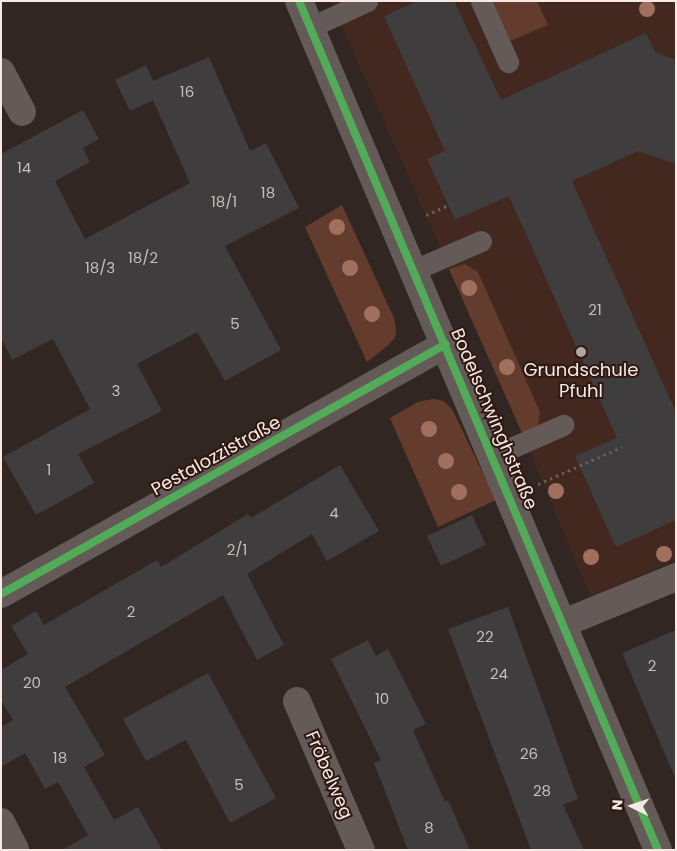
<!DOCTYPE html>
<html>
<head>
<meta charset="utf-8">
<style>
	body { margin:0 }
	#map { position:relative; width:677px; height:851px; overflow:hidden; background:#322622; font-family:Poppins,sans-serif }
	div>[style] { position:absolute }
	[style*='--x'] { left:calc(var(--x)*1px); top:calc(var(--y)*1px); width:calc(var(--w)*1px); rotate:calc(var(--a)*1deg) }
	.built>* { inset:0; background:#42281f }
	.green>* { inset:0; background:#643c2e }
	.building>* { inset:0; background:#3f3d3d }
	.path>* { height:3px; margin-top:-1.5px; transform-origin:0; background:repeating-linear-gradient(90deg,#675e5c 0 2.5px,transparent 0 6.5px) }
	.lane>* { height:21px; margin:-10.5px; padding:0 10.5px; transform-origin:10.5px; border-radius:10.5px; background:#645a57 }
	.street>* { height:28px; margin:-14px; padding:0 14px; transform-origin:14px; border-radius:14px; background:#645a57 }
	.cycleway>* { height:8px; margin:-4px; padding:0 4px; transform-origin:4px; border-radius:4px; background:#51ab58 }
	.trees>* { width:16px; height:16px; margin:-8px; border-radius:50%; background:#a06f5e }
	.dots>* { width:14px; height:14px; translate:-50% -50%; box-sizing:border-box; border:2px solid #2e1913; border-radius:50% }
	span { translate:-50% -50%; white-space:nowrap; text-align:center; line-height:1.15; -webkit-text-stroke:4px #2e1913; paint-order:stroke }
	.number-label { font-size:15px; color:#cabeba }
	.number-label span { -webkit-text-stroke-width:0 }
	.poi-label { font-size:18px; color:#f8e9e4 }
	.street-label { font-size:18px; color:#f8e9e4 }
	.frame { position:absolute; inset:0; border:2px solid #f8e9e4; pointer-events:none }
	.north { position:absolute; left:607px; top:781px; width:50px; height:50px; -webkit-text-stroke:4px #2e1913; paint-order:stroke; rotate:274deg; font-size:14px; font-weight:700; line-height:20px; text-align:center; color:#f8e9e4 }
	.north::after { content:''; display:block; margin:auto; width:18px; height:22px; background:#f8e9e4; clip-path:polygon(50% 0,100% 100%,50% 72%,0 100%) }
</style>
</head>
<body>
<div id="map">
	<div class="built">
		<div style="clip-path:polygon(331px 1px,676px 1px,676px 559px,591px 598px,523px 435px)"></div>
	</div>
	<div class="green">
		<div style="clip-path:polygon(493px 1px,537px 1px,548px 25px,510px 41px)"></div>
		<div style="clip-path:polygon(342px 205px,394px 318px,396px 329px,395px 338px,387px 346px,367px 362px,305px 227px)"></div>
		<div style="clip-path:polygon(465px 264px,478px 272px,540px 412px,538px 425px,523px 435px,449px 269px)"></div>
		<div style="clip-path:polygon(433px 399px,444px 401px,452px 409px,496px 500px,438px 527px,390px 418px,418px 402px)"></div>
	</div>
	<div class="building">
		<div style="clip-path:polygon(417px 1px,454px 1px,501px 100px,646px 33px,655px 52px,676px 60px,676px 164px,638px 151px,572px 181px,676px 412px,676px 520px,616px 547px,575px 456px,617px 438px,509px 196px,455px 220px,427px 159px,445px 151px,384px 16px)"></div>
		<div style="clip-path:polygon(209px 57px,250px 151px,266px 143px,299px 208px,225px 246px,281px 350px,225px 381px,197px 332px,137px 364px,162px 411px,78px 454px,94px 483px,36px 515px,3px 457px,90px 409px,53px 339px,12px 360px,1px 338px,1px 154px,83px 110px,99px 139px,83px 148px,90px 162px,55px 181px,85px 239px,190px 183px,153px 100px,130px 111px,115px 80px,146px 65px,153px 81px)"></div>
		<div style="clip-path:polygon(340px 465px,379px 531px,327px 561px,312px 534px,247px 574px,284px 645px,257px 660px,223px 595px,65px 687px,105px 755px,84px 767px,114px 820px,138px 807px,162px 850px,62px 850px,88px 835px,58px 782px,45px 789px,25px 753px,1px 767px,1px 727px,13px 720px,1px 700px,1px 670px,28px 654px,11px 626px,36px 611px,44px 625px,157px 560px,161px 567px,248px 514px,251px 518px)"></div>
		<div style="clip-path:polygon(472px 515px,486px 545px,441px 566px,427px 536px)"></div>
		<div style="clip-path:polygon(508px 607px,578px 799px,563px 805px,584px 850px,531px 850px,448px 629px)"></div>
		<div style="clip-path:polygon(676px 630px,676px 780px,622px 653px)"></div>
		<div style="clip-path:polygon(368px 640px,376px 656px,388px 649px,426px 724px,413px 730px,445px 802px,448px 800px,470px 850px,408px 850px,374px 763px,381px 760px,331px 659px)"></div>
		<div style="clip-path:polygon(208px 673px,276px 798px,230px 823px,186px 740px,146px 761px,123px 719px)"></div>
	</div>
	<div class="path">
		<div style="--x:426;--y:215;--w:24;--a:-24"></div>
		<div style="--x:538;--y:484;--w:92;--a:-23.8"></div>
	</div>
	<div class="lane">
		<div style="--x:481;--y:1;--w:67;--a:66.1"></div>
		<div style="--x:311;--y:27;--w:62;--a:-24.9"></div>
		<div style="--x:414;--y:270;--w:73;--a:-23.4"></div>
		<div style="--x:493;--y:456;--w:77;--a:-23.9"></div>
	</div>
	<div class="street">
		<div style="--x:299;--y:1;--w:922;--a:67.08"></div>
		<div style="--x:1;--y:72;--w:45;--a:62.3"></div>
		<div style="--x:1;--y:594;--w:510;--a:-29.33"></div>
		<div style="--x:564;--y:623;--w:121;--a:-22.3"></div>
		<div style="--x:297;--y:701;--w:162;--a:66.8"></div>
		<div style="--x:1;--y:822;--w:31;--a:63"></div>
	</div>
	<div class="cycleway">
		<div style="--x:299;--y:1;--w:922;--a:67.08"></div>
		<div style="--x:1;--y:594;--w:510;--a:-29.33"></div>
	</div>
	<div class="trees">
		<div style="left:647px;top:9px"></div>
		<div style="left:337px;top:227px"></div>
		<div style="left:350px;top:268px"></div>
		<div style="left:469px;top:288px"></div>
		<div style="left:372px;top:314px"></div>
		<div style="left:507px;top:367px"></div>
		<div style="left:429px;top:429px"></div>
		<div style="left:446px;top:461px"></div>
		<div style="left:556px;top:491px"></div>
		<div style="left:459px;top:492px"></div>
		<div style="left:664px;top:554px"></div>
		<div style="left:591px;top:557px"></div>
	</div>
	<div class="dots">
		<div style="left:581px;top:352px;background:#b3a5a0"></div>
	</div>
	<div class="number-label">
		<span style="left:187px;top:92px">16</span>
		<span style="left:24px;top:168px">14</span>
		<span style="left:268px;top:193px">18</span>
		<span style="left:224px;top:202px">18/1</span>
		<span style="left:143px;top:258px">18/2</span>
		<span style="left:100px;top:268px">18/3</span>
		<span style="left:595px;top:310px">21</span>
		<span style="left:235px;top:324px">5</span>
		<span style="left:116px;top:391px">3</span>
		<span style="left:49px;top:470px">1</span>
		<span style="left:334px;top:513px">4</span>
		<span style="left:237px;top:550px">2/1</span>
		<span style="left:131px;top:612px">2</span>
		<span style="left:485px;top:637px">22</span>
		<span style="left:652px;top:666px">2</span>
		<span style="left:499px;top:674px">24</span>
		<span style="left:32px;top:683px">20</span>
		<span style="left:382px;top:699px">10</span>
		<span style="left:529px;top:754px">26</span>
		<span style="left:60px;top:758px">18</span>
		<span style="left:239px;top:785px">5</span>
		<span style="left:542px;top:791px">28</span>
		<span style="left:429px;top:828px">8</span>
	</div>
	<div class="poi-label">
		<span style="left:581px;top:381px">Grundschule<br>Pfuhl</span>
	</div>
	<div class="street-label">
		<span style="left:494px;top:419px;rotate:67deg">Bodelschwinghstraße</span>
		<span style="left:216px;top:456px;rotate:-29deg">Pestalozzistraße</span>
		<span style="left:329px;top:775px;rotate:67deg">Fröbelweg</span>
	</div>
	<div class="frame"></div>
	<div class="north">N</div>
</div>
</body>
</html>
